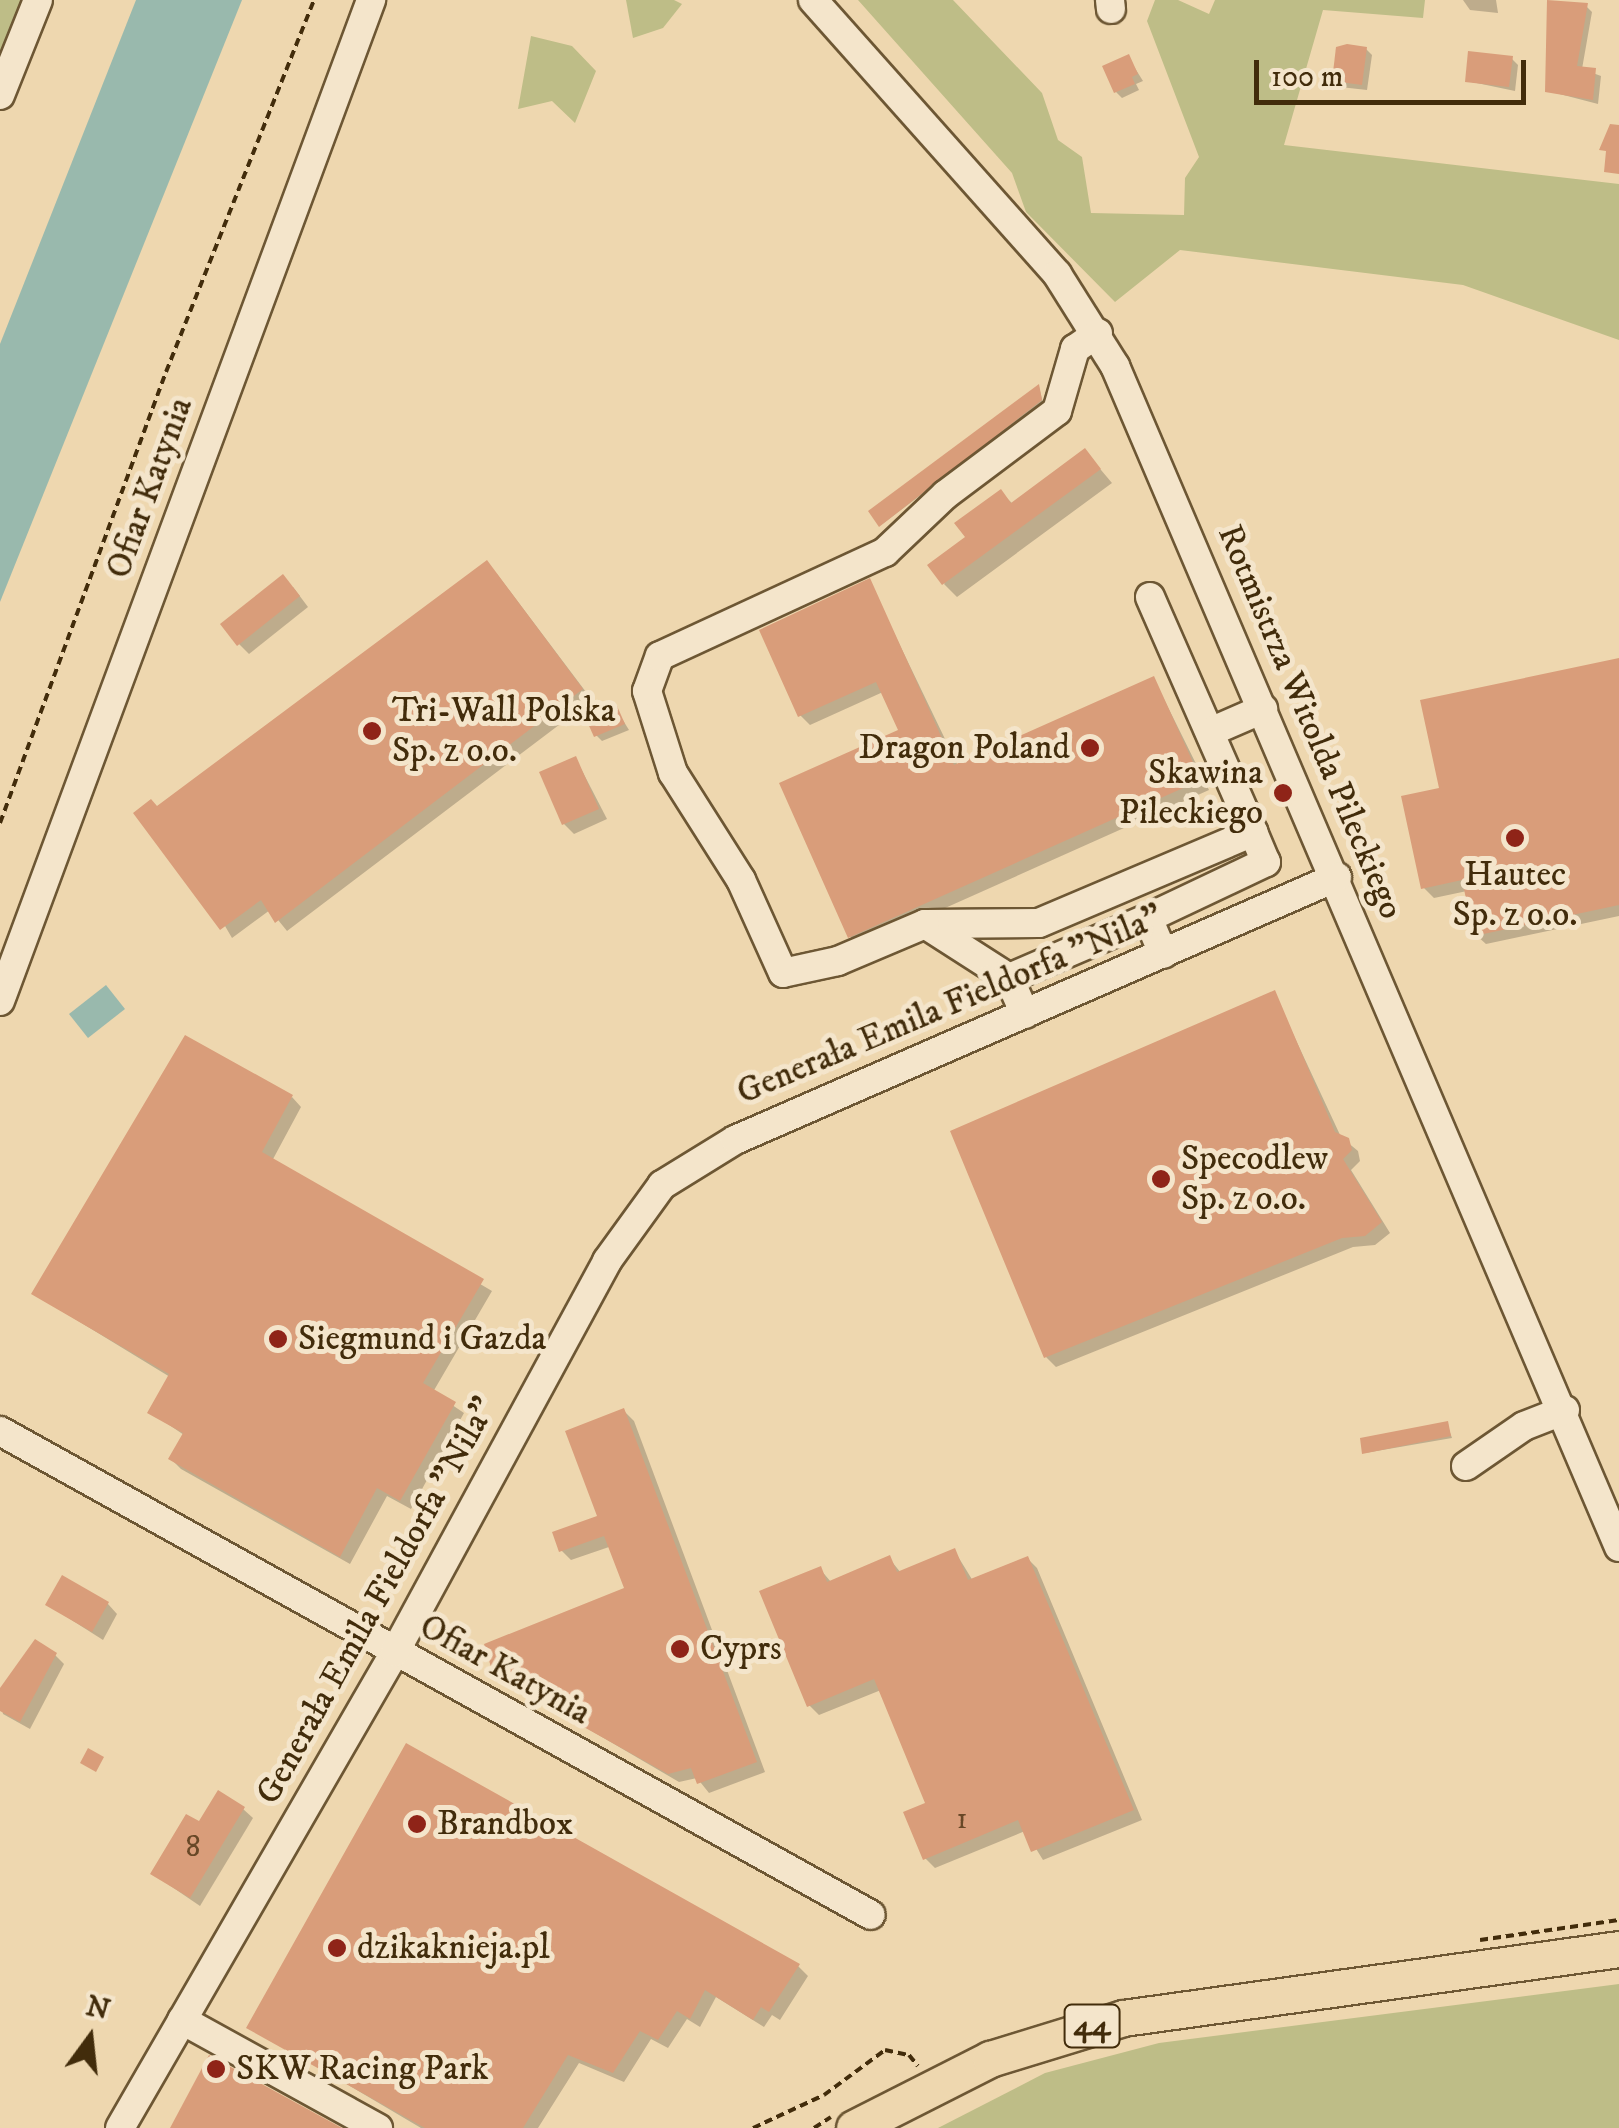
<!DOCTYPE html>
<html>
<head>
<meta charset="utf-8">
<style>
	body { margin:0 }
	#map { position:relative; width:1619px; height:2128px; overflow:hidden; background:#eed7af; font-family:"IM FELL DW Pica",serif }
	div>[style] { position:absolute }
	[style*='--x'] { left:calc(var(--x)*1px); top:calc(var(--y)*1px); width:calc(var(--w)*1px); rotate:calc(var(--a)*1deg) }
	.green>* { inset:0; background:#bebd87 }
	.water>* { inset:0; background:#99b9ad }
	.shadow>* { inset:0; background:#0003 }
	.building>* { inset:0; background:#d99d7a }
	.path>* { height:4px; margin-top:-2px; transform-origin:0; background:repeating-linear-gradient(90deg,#422c0b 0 8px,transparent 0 13px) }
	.roads { filter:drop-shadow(2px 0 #6d5734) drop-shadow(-2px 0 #6d5734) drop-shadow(0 2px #6d5734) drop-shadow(0 -2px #6d5734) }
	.minor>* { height:28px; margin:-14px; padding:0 14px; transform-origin:14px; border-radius:14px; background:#f4e5cb }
	.major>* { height:35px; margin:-17.5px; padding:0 17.5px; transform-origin:17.5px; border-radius:17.5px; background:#eed7af }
	.dots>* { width:28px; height:28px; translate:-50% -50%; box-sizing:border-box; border:5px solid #f4e5cb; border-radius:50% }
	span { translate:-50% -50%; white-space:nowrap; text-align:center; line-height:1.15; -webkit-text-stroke:10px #f4e5cb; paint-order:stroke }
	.number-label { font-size:30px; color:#684827 }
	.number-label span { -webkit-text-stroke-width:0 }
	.shield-label span { padding:2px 8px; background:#f4e5cb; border:2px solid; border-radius:8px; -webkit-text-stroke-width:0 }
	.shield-label { font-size:32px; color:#422c0b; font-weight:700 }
	.street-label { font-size:35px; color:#422c0b }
	.poi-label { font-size:35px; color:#422c0b }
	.left { translate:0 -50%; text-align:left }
	.right { translate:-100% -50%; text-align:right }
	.north { position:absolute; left:40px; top:1988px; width:100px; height:100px; -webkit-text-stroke:8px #f4e5cb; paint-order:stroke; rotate:15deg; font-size:28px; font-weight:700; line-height:40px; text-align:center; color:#422c0b }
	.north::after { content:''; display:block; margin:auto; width:35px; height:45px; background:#422c0b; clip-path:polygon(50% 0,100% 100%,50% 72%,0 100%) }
	.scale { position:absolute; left:1254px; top:60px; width:272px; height:45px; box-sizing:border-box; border:5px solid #422c0b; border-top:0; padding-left:12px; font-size:30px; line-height:35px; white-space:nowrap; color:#422c0b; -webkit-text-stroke:8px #f4e5cb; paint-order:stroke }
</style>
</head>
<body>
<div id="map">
	<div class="green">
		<div style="clip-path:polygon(0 0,32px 0,0 63px)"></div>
		<div style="clip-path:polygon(626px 0,674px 0,682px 4px,663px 28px,633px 38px)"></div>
		<div style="clip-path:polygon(858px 0,953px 0,1042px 93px,1058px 140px,1082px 157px,1091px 213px,1184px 215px,1185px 178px,1199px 157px,1147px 21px,1155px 0,1178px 0,1209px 14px,1215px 0,1425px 0,1423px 18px,1323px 10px,1284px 145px,1619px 184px,1619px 340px,1463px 285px,1180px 250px,1115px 302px,1026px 212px,1012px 173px)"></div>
		<div style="clip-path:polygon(531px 36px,572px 46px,596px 71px,575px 123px,552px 101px,518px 109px)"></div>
		<div style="clip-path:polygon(1619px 1984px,1619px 2128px,938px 2128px,1045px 2073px,1159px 2043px)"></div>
	</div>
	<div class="water">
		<div style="clip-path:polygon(136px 0,242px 0,0 602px,0 344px)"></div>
		<div style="clip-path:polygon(106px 985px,125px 1009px,88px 1038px,69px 1014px)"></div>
	</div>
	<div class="shadow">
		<div style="clip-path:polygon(1463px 0,1496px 0,1498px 13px,1470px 10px)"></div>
		<div style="clip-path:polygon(1586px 6px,1592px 12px,1582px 69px,1601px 76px,1598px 104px,1548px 91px)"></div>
		<div style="clip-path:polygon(1366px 49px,1372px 55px,1367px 90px,1340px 87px,1334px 80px)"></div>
		<div style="clip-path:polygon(1128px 57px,1143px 81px,1136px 84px,1139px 90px,1122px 98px,1116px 92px)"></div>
		<div style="clip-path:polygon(1511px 58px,1518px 65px,1515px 91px,1467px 81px)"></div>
		<div style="clip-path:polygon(1039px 387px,1043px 403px,881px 525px)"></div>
		<div style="clip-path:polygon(1085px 451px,1112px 483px,957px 597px,944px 584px,1000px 492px,1013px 504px)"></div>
		<div style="clip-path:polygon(497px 574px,592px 700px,287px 931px,270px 910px,232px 938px,157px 809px)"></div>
		<div style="clip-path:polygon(869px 581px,958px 766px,1154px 679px,1209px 790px,860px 946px,850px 936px,901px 731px,883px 692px,810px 725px,800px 715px)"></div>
		<div style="clip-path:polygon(293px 587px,308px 607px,249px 654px,239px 644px)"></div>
		<div style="clip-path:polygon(1619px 660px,1619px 916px,1486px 944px,1476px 935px,1467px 891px,1434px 898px,1424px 888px,1442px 790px)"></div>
		<div style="clip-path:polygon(616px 709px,629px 730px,602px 741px,596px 735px)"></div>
		<div style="clip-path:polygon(576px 759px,607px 819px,574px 834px,564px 824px)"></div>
		<div style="clip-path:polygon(1274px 993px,1341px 1137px,1358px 1151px,1360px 1161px,1351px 1170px,1390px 1233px,1375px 1245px,1353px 1247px,1056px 1367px,1046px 1357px)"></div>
		<div style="clip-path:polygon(292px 1097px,301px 1107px,272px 1161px,492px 1291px,433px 1392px,464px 1413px,411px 1509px,387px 1496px,350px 1564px,181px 1469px,171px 1459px,184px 1435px,150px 1412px,170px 1377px,34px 1294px)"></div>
		<div style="clip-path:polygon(624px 1411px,634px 1421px,765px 1772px,709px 1793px,697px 1778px,679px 1782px,496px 1675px,627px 1590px,609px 1547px,571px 1560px,561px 1550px,600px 1518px)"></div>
		<div style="clip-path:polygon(1447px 1424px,1452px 1438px,1365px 1453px)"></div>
		<div style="clip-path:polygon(954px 1550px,973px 1581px,1027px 1558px,1037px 1568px,1142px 1820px,1043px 1860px,1025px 1831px,935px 1868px,925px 1858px,929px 1805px,881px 1690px,819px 1715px,809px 1705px,820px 1569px,831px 1582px,889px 1558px,901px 1573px)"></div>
		<div style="clip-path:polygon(108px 1604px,117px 1614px,103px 1640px,48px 1605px)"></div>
		<div style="clip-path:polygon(55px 1655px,64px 1664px,30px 1729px,3px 1714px,0 1695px)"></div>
		<div style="clip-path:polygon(243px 1809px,253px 1818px,200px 1906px,153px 1874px,200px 1825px)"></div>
		<div style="clip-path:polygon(798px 1966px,808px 1976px,780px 2020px,772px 2015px,764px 2027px,716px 1997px,700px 2027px,687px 2019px,668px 2048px,651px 2039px,624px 2082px,579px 2063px,538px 2128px,421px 2128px,250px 2027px)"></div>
	</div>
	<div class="building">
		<div style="clip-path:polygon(1547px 0,1588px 3px,1577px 66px,1596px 68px,1593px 100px,1545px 92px)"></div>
		<div style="clip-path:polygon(1347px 44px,1367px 47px,1362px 85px,1332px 81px,1336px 47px)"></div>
		<div style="clip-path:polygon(1468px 51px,1513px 56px,1509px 87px,1465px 82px)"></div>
		<div style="clip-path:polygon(1129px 54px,1138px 74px,1132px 77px,1135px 84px,1114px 93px,1102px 66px)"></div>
		<div style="clip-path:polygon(1610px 124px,1619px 125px,1619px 174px,1604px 172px,1606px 151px,1599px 150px)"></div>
		<div style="clip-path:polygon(1039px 384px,1042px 400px,879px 527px,868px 511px)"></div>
		<div style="clip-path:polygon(1085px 448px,1101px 469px,942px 585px,927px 565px,965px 537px,954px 523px,1001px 489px,1011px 503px)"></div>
		<div style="clip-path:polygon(487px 560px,583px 689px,275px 923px,261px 900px,220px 930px,133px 813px,151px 799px,157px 806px)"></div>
		<div style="clip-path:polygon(283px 574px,300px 596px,237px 646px,220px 624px)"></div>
		<div style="clip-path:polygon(870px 578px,954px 765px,1154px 676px,1201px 780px,848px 938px,779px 783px,898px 730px,876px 682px,798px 717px,759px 630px)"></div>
		<div style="clip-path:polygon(1619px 658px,1619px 905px,1474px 936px,1462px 880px,1421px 889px,1401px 796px,1439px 788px,1420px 700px)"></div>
		<div style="clip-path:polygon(617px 706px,625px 724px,594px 737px,586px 719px)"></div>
		<div style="clip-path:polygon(576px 756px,599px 809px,562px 825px,539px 772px)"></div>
		<div style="clip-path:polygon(1275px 990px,1335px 1132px,1349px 1138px,1352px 1150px,1343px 1159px,1382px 1222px,1365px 1236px,1342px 1238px,1044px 1358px,950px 1131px)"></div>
		<div style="clip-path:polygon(185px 1035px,293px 1095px,262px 1152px,484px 1279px,423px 1383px,456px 1402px,400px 1501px,377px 1488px,340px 1557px,168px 1459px,183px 1433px,147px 1413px,169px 1374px,31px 1294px)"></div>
		<div style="clip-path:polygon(624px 1408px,757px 1762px,697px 1784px,691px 1768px,668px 1774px,494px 1677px,484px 1644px,624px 1588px,604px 1536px,559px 1552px,552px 1532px,597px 1516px,565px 1431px)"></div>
		<div style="clip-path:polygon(1448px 1421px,1451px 1436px,1362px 1454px,1360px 1438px)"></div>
		<div style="clip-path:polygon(955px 1548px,968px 1580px,1028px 1556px,1134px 1810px,1031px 1852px,1018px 1820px,923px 1860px,903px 1812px,925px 1803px,874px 1679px,807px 1707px,759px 1591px,821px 1566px,827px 1582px,890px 1555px,897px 1572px)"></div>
		<div style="clip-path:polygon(62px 1575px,109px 1602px,92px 1632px,45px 1605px)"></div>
		<div style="clip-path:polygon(35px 1639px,57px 1653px,20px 1722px,0 1711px,0 1688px)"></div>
		<div style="clip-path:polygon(406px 1743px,800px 1964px,769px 2012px,761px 2007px,753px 2020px,705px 1990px,690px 2019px,677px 2011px,658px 2040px,640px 2031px,613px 2073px,568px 2055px,523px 2128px,425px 2128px,246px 2028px)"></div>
		<div style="clip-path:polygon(88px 1748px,104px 1757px,96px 1772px,80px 1763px)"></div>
		<div style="clip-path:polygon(218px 1790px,245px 1807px,190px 1898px,150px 1874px,186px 1814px,199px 1821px)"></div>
		<div style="clip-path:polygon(209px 2055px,342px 2128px,170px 2128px)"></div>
	</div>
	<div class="path">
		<div style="--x:0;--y:823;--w:481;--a:-69.8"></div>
		<div style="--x:166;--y:372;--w:400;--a:-68.3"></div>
		<div style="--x:1480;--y:1940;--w:140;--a:-8.2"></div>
		<div style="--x:753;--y:2128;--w:78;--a:-24.9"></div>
		<div style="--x:824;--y:2095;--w:76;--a:-36.4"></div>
		<div style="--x:885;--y:2050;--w:25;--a:12"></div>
		<div style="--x:909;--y:2055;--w:14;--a:51"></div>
		<div style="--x:814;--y:2128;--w:20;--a:-33"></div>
	</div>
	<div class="roads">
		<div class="minor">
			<div style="--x:813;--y:0;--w:367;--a:48.3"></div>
			<div style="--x:1057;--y:274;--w:109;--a:57.8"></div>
			<div style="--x:1115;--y:366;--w:1284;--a:66.89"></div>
			<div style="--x:1110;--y:0;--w:9;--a:84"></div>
			<div style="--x:0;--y:95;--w:102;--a:-68.2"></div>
			<div style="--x:1150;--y:597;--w:257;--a:66.3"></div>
			<div style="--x:1210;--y:732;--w:58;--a:-23.5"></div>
			<div style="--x:926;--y:924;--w:113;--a:-0.5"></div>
			<div style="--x:1039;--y:923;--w:233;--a:-23"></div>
			<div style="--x:1253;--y:832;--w:33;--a:67"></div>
			<div style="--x:1266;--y:862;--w:131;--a:154.6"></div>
			<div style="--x:1009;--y:978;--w:151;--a:-23.3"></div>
			<div style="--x:1148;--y:918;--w:39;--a:67"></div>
			<div style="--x:0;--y:1001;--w:1068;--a:-69.66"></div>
			<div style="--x:1025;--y:1014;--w:39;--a:-114"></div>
			<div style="--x:1009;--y:978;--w:100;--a:-147.3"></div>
			<div style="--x:925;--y:924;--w:95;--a:157"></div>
			<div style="--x:838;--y:961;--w:56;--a:167.7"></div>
			<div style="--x:783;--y:973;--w:102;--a:-114.3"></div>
			<div style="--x:741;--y:880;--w:127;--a:-122.4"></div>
			<div style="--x:673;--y:773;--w:86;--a:-107.6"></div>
			<div style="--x:647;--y:691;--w:37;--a:-70"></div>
			<div style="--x:660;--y:656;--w:248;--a:-24.8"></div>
			<div style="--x:885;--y:552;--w:83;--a:-43.5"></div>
			<div style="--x:945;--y:495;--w:140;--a:-36.9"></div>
			<div style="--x:1057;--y:411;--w:65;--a:-73.8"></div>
			<div style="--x:1075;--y:349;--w:28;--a:-35"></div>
			<div style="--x:0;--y:1431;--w:996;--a:29.06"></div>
			<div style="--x:1466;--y:1466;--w:70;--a:-34.6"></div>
			<div style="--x:1524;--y:1426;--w:44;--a:-21.3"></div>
			<div style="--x:182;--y:2020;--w:224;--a:28.9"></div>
			<div style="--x:120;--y:2128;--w:550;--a:-59.98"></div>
			<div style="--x:395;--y:1652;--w:445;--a:-61.5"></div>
			<div style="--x:607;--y:1261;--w:94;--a:-54.1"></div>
			<div style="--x:662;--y:1185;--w:86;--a:-31.7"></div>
			<div style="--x:735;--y:1140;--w:657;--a:-23.6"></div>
		</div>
		<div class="major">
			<div style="--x:854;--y:2128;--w:153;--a:-26.9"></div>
			<div style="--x:990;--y:2059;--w:139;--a:-17.1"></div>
			<div style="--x:1123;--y:2018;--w:501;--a:-7.92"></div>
		</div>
	</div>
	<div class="dots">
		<div style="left:372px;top:731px;background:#8f2418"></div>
		<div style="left:1090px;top:748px;background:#8f2418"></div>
		<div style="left:1283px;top:793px;background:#8f2418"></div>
		<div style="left:1515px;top:838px;background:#8f2418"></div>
		<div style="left:1161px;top:1179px;background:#8f2418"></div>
		<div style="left:278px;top:1339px;background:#8f2418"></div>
		<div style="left:680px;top:1649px;background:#8f2418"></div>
		<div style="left:417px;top:1824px;background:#8f2418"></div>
		<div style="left:337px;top:1948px;background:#8f2418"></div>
		<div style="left:216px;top:2069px;background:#8f2418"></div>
	</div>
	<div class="number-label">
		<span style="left:962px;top:1820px">1</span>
		<span style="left:193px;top:1848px">8</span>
	</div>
	<div class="shield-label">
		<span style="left:1092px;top:2026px">44</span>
	</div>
	<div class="street-label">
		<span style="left:150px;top:488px;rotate:-70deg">Ofiar Katynia</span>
		<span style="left:1310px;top:722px;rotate:67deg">Rotmistrza Witolda Pileckiego</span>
		<span style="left:950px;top:1005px;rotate:-23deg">Generała Emila Fieldorfa "Nila"</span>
		<span style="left:377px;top:1601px;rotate:-61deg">Generała Emila Fieldorfa "Nila"</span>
		<span style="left:505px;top:1670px;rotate:29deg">Ofiar Katynia</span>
	</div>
	<div class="poi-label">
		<span class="left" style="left:392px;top:731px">Tri-Wall Polska<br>Sp. z o.o.</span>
		<span class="right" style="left:1070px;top:748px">Dragon Poland</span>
		<span class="right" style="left:1263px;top:793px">Skawina<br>Pileckiego</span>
		<span style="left:1515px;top:895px">Hautec<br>Sp. z o.o.</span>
		<span class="left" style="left:1181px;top:1179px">Specodlew<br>Sp. z o.o.</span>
		<span class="left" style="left:298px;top:1339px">Siegmund i Gazda</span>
		<span class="left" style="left:700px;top:1649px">Cyprs</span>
		<span class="left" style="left:437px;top:1824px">Brandbox</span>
		<span class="left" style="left:357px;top:1948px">dzikaknieja.pl</span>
		<span class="left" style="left:236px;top:2069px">SKW Racing Park</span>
	</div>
	<div class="north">N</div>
	<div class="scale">100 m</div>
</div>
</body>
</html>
